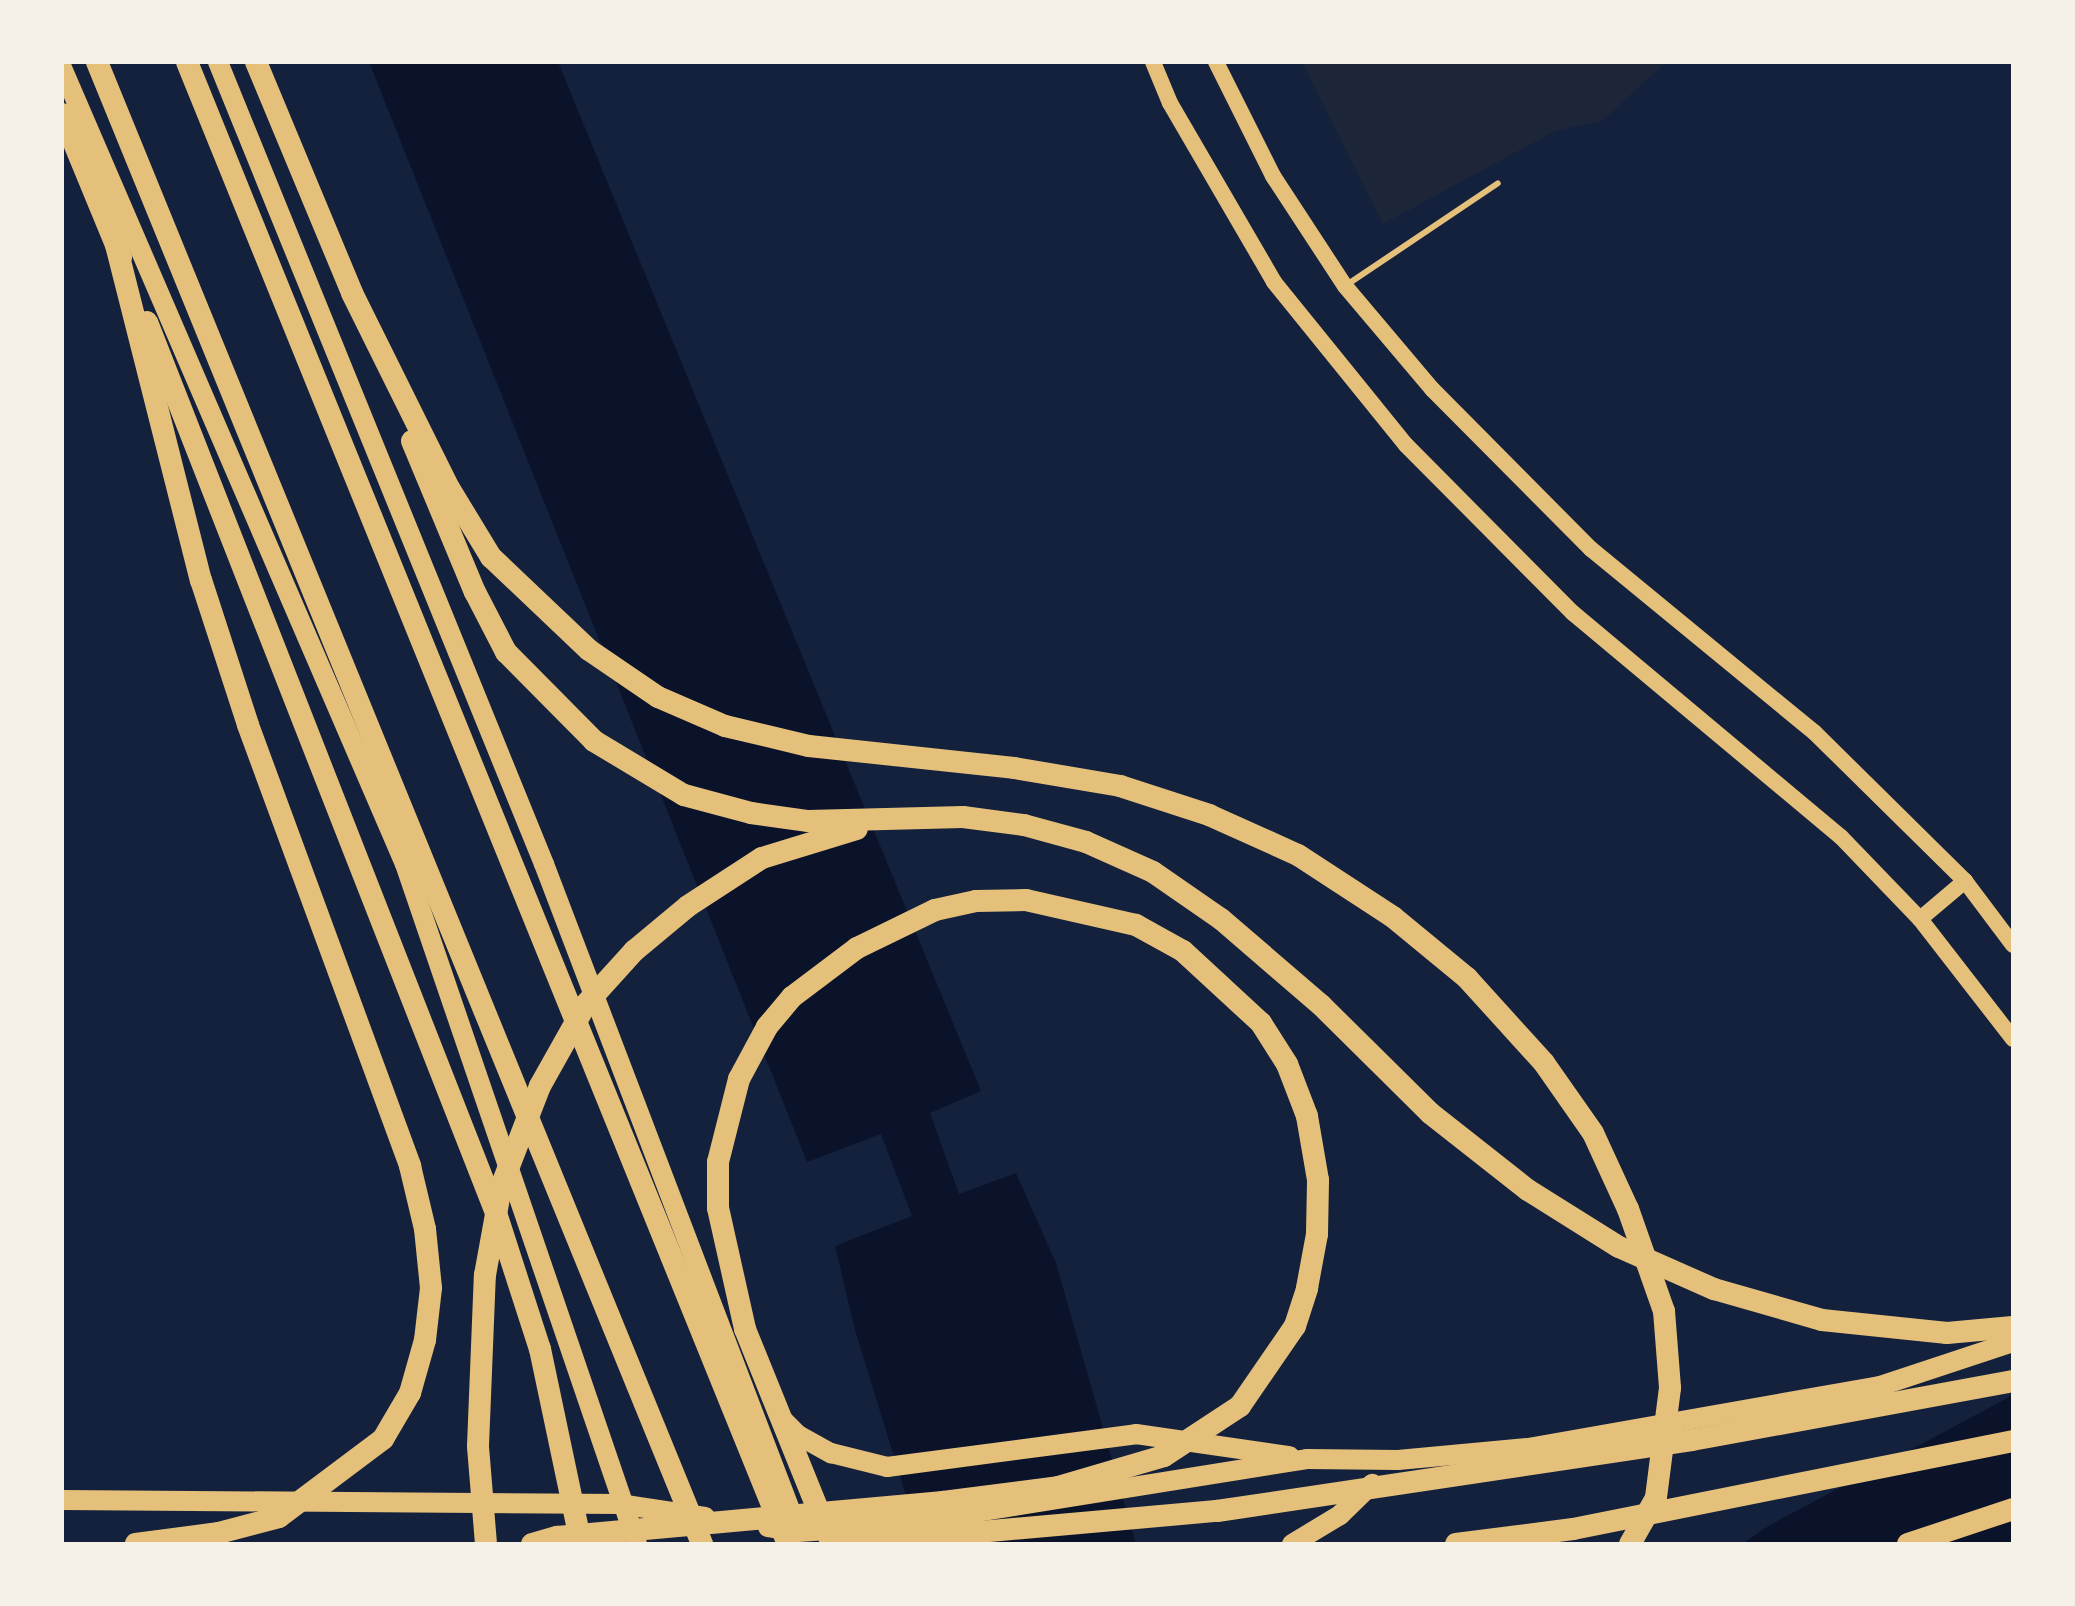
<!DOCTYPE html>
<html>
<head>
<meta charset="utf-8">
<style>
	body { margin:0 }
	#map { position:relative; width:2075px; height:1606px; overflow:hidden; background:#14213d; font-family:Karla,sans-serif }
	div>[style] { position:absolute }
	[style*='--x'] { left:calc(var(--x)*1px); top:calc(var(--y)*1px); width:calc(var(--w)*1px); rotate:calc(var(--a)*1deg) }
	.green>* { inset:0; background:#1d2539 }
	.water>* { inset:0; background:#0b132b }
	.service>* { height:6px; margin:-3px; padding:0 3px; transform-origin:3px; border-radius:3px; background:#e5c07b }
	.secondary>* { height:16px; margin:-8px; padding:0 8px; transform-origin:8px; border-radius:8px; background:#e5c07b }
	.primary>* { height:20px; margin:-10px; padding:0 10px; transform-origin:10px; border-radius:10px; background:#e5c07b }
	.trunk>* { height:22px; margin:-11px; padding:0 11px; transform-origin:11px; border-radius:11px; background:#e5c07b }
	span { translate:-50% -50%; white-space:nowrap; text-align:center; line-height:1.15; -webkit-text-stroke:6px #f6f1e7; paint-order:stroke }
	.frame { position:absolute; inset:0; border:64px solid #f6f1e7; pointer-events:none }
</style>
</head>
<body>
<div id="map">
	<div class="green">
		<div style="clip-path:polygon(1302px 62px,1666px 62px,1602px 121px,1555px 131px,1383px 224px)"></div>
	</div>
	<div class="water">
		<div style="clip-path:polygon(369px 62px,558px 62px,981px 1091px,930px 1113px,959px 1194px,1016px 1173px,1056px 1263px,1136px 1544px,921px 1544px,855px 1330px,835px 1246px,912px 1216px,881px 1134px,807px 1162px)"></div>
		<div style="clip-path:polygon(2013px 1395px,2013px 1544px,1742px 1544px,1770px 1525px)"></div>
	</div>
	<div class="service">
		<div style="--x:1345;--y:286;--w:184;--a:-33.9"></div>
	</div>
	<div class="secondary">
		<div style="--x:1153;--y:62;--w:44;--a:67.5"></div>
		<div style="--x:1170;--y:103;--w:207;--a:59.8"></div>
		<div style="--x:1274;--y:282;--w:210;--a:51"></div>
		<div style="--x:1406;--y:445;--w:237;--a:45.2"></div>
		<div style="--x:1573;--y:613;--w:349;--a:39.9"></div>
		<div style="--x:1841;--y:837;--w:114;--a:46.1"></div>
		<div style="--x:1920;--y:919;--w:152;--a:52.2"></div>
		<div style="--x:1216;--y:62;--w:127;--a:63.4"></div>
		<div style="--x:1273;--y:176;--w:131;--a:56.8"></div>
		<div style="--x:1345;--y:286;--w:135;--a:49.8"></div>
		<div style="--x:1432;--y:389;--w:226;--a:45.2"></div>
		<div style="--x:1591;--y:549;--w:288;--a:39.4"></div>
		<div style="--x:1814;--y:732;--w:212;--a:44.6"></div>
		<div style="--x:1965;--y:881;--w:80;--a:53.1"></div>
		<div style="--x:1920;--y:919;--w:59;--a:-40.2"></div>
	</div>
	<div class="primary">
		<div style="--x:218;--y:62;--w:866;--a:67.88"></div>
		<div style="--x:544;--y:864;--w:711;--a:69.14"></div>
		<div style="--x:62;--y:68;--w:867;--a:66.69"></div>
		<div style="--x:405;--y:864;--w:718;--a:71.16"></div>
		<div style="--x:781;--y:1418;--w:24;--a:45"></div>
		<div style="--x:798;--y:1435;--w:38;--a:29"></div>
		<div style="--x:831;--y:1453;--w:58;--a:14"></div>
		<div style="--x:887;--y:1467;--w:251;--a:-7.5"></div>
		<div style="--x:1136;--y:1434;--w:155;--a:8.2"></div>
		<div style="--x:62;--y:1500;--w:557;--a:0.41"></div>
		<div style="--x:619;--y:1504;--w:87;--a:8.6"></div>
		<div style="--x:768;--y:1527;--w:30;--a:9"></div>
		<div style="--x:798;--y:1532;--w:91;--a:-3.8"></div>
		<div style="--x:889;--y:1526;--w:423;--a:-9.1"></div>
		<div style="--x:1307;--y:1459;--w:91;--a:0.6"></div>
		<div style="--x:1398;--y:1460;--w:131;--a:-5.3"></div>
		<div style="--x:1528;--y:1448;--w:357;--a:-10"></div>
		<div style="--x:1880;--y:1386;--w:140;--a:-18.3"></div>
		<div style="--x:1292;--y:1544;--w:56;--a:-31.1"></div>
		<div style="--x:1340;--y:1515;--w:45;--a:-44.1"></div>
	</div>
	<div class="trunk">
		<div style="--x:97;--y:62;--w:1601;--a:67.79"></div>
		<div style="--x:187;--y:62;--w:1599;--a:67.93"></div>
		<div style="--x:256;--y:62;--w:250;--a:67.4"></div>
		<div style="--x:352;--y:293;--w:218;--a:63.6"></div>
		<div style="--x:449;--y:488;--w:81;--a:58.7"></div>
		<div style="--x:491;--y:557;--w:135;--a:43.5"></div>
		<div style="--x:589;--y:650;--w:83;--a:34.3"></div>
		<div style="--x:658;--y:697;--w:73;--a:23.4"></div>
		<div style="--x:725;--y:726;--w:86;--a:13.4"></div>
		<div style="--x:809;--y:746;--w:206;--a:6.1"></div>
		<div style="--x:1014;--y:768;--w:108;--a:9.6"></div>
		<div style="--x:1120;--y:786;--w:94;--a:18"></div>
		<div style="--x:1209;--y:815;--w:98;--a:24.2"></div>
		<div style="--x:1298;--y:855;--w:113;--a:33.1"></div>
		<div style="--x:1393;--y:917;--w:96;--a:39.5"></div>
		<div style="--x:1467;--y:978;--w:115;--a:47.8"></div>
		<div style="--x:1544;--y:1063;--w:85;--a:55"></div>
		<div style="--x:1593;--y:1133;--w:84;--a:65.3"></div>
		<div style="--x:1628;--y:1209;--w:108;--a:70.6"></div>
		<div style="--x:1664;--y:1311;--w:77;--a:85.5"></div>
		<div style="--x:1670;--y:1388;--w:111;--a:97.3"></div>
		<div style="--x:1656;--y:1498;--w:53;--a:119.5"></div>
		<div style="--x:62;--y:114;--w:155;--a:67.6"></div>
		<div style="--x:116;--y:245;--w:346;--a:75.8"></div>
		<div style="--x:201;--y:580;--w:152;--a:72"></div>
		<div style="--x:248;--y:725;--w:470;--a:69.8"></div>
		<div style="--x:410;--y:1166;--w:65;--a:76.6"></div>
		<div style="--x:425;--y:1229;--w:59;--a:84.2"></div>
		<div style="--x:431;--y:1288;--w:52;--a:96.6"></div>
		<div style="--x:425;--y:1340;--w:55;--a:105.8"></div>
		<div style="--x:410;--y:1393;--w:53;--a:120.4"></div>
		<div style="--x:383;--y:1439;--w:130;--a:143.1"></div>
		<div style="--x:279;--y:1517;--w:62;--a:165.1"></div>
		<div style="--x:219;--y:1533;--w:84;--a:172.5"></div>
		<div style="--x:147;--y:322;--w:957;--a:68.61"></div>
		<div style="--x:496;--y:1213;--w:143;--a:72.1"></div>
		<div style="--x:540;--y:1349;--w:199;--a:78.1"></div>
		<div style="--x:412;--y:441;--w:164;--a:67.4"></div>
		<div style="--x:475;--y:592;--w:68;--a:62.7"></div>
		<div style="--x:506;--y:652;--w:125;--a:45.3"></div>
		<div style="--x:594;--y:741;--w:105;--a:31"></div>
		<div style="--x:684;--y:795;--w:69;--a:15"></div>
		<div style="--x:751;--y:813;--w:58;--a:8"></div>
		<div style="--x:808;--y:821;--w:155;--a:-1.5"></div>
		<div style="--x:963;--y:817;--w:62;--a:7.5"></div>
		<div style="--x:1024;--y:825;--w:64;--a:15.3"></div>
		<div style="--x:1086;--y:842;--w:73;--a:24.1"></div>
		<div style="--x:1153;--y:872;--w:83;--a:34.7"></div>
		<div style="--x:1221;--y:919;--w:132;--a:40.7"></div>
		<div style="--x:1321;--y:1005;--w:153;--a:44.7"></div>
		<div style="--x:1430;--y:1113;--w:125;--a:38.2"></div>
		<div style="--x:1528;--y:1190;--w:107;--a:32.1"></div>
		<div style="--x:1619;--y:1247;--w:104;--a:23.9"></div>
		<div style="--x:1714;--y:1289;--w:112;--a:16"></div>
		<div style="--x:1822;--y:1320;--w:126;--a:5.9"></div>
		<div style="--x:1947;--y:1333;--w:66;--a:-5.2"></div>
		<div style="--x:486;--y:1544;--w:98;--a:-94.7"></div>
		<div style="--x:478;--y:1446;--w:171;--a:-87.7"></div>
		<div style="--x:485;--y:1275;--w:89;--a:-79.7"></div>
		<div style="--x:501;--y:1187;--w:108;--a:-68.9"></div>
		<div style="--x:540;--y:1086;--w:94;--a:-60.7"></div>
		<div style="--x:586;--y:1004;--w:72;--a:-47.8"></div>
		<div style="--x:634;--y:951;--w:70;--a:-39.8"></div>
		<div style="--x:688;--y:906;--w:88;--a:-33"></div>
		<div style="--x:762;--y:858;--w:99;--a:-17"></div>
		<div style="--x:532;--y:1544;--w:26;--a:-16"></div>
		<div style="--x:557;--y:1537;--w:388;--a:-5.2"></div>
		<div style="--x:943;--y:1502;--w:116;--a:-7.4"></div>
		<div style="--x:1058;--y:1487;--w:110;--a:-16.3"></div>
		<div style="--x:1164;--y:1456;--w:91;--a:-33.3"></div>
		<div style="--x:1240;--y:1406;--w:97;--a:-55.5"></div>
		<div style="--x:1295;--y:1326;--w:40;--a:-72"></div>
		<div style="--x:1307;--y:1288;--w:55;--a:-79.5"></div>
		<div style="--x:1317;--y:1234;--w:54;--a:-88.9"></div>
		<div style="--x:1318;--y:1180;--w:65;--a:-99.8"></div>
		<div style="--x:1307;--y:1116;--w:56;--a:-111"></div>
		<div style="--x:1287;--y:1064;--w:49;--a:-122.4"></div>
		<div style="--x:1261;--y:1023;--w:106;--a:-137.3"></div>
		<div style="--x:1183;--y:951;--w:54;--a:-151"></div>
		<div style="--x:1136;--y:925;--w:113;--a:-167.2"></div>
		<div style="--x:1026;--y:900;--w:50;--a:178.9"></div>
		<div style="--x:976;--y:901;--w:42;--a:167.6"></div>
		<div style="--x:935;--y:910;--w:87;--a:154"></div>
		<div style="--x:857;--y:948;--w:81;--a:143"></div>
		<div style="--x:792;--y:997;--w:39;--a:130"></div>
		<div style="--x:767;--y:1027;--w:59;--a:118.3"></div>
		<div style="--x:739;--y:1079;--w:86;--a:104.2"></div>
		<div style="--x:718;--y:1162;--w:46;--a:90"></div>
		<div style="--x:718;--y:1208;--w:124;--a:77.4"></div>
		<div style="--x:745;--y:1329;--w:232;--a:68"></div>
		<div style="--x:845;--y:1544;--w:373;--a:-5.1"></div>
		<div style="--x:1217;--y:1511;--w:480;--a:-8.5"></div>
		<div style="--x:1692;--y:1440;--w:326;--a:-10.4"></div>
		<div style="--x:1456;--y:1544;--w:118;--a:-7.3"></div>
		<div style="--x:1573;--y:1529;--w:449;--a:-11.3"></div>
		<div style="--x:1908;--y:1544;--w:111;--a:-18.4"></div>
	</div>
	<div class="frame"></div>
</div>
</body>
</html>
